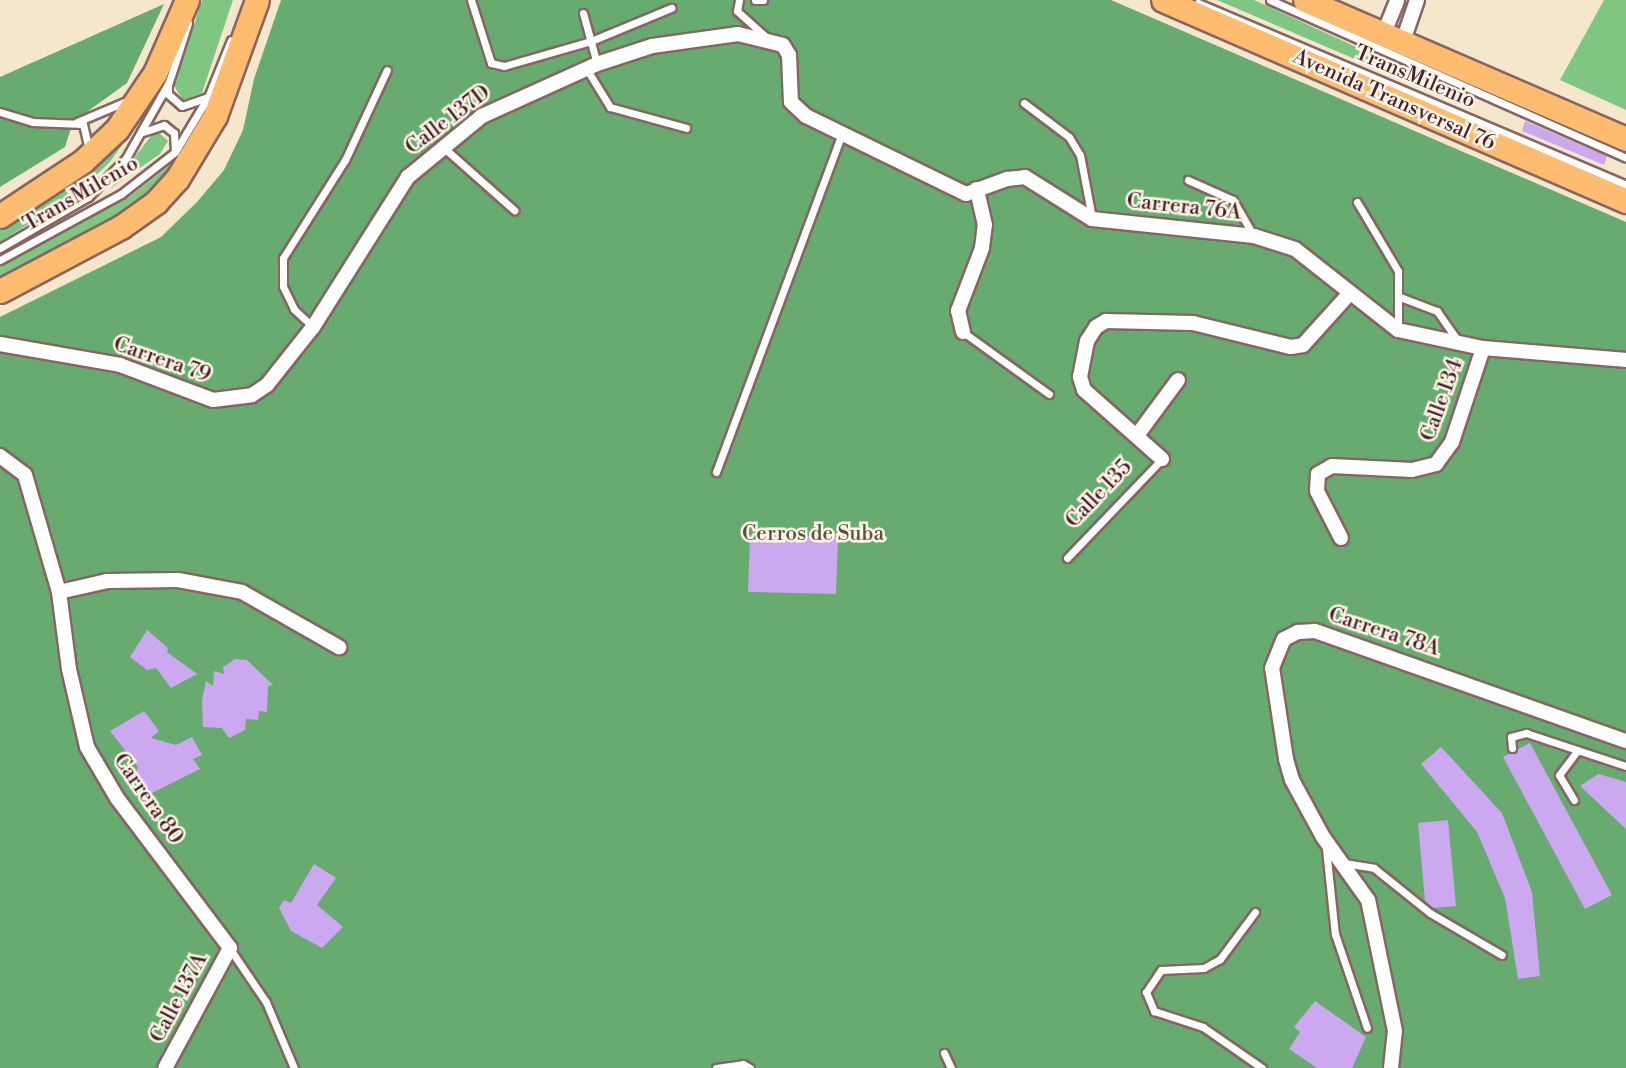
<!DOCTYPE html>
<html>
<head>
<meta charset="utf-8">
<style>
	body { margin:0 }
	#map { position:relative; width:1626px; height:1068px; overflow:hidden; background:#f4e7cc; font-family:"Libre Bodoni",serif }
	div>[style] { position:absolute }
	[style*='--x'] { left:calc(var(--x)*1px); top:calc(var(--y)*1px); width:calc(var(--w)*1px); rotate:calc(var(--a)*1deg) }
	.green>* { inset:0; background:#7fc682 }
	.forest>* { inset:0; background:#67ab70 }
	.building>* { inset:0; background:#cba8ef }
	.roads { filter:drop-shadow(2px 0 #866563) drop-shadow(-2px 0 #866563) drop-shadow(0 2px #866563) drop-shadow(0 -2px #866563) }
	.lane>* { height:7px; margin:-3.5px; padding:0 3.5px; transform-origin:3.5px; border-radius:3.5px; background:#fff }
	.street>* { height:14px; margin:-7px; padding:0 7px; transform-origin:7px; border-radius:7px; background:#fff }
	.primary>* { height:23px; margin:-11.5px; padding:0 11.5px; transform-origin:11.5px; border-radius:11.5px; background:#fdbc70 }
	span { translate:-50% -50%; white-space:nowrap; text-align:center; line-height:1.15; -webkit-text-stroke:5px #fcf5e5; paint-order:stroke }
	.street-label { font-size:21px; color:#4a1f2b }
	.park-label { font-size:21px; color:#5a5145 }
</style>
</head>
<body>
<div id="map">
	<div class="green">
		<div style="clip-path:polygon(202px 0,233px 0,202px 93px,183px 100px,174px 86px)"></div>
		<div style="clip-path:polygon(1217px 0,1254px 0,1417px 75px,1413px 84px)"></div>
		<div style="clip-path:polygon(1604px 0,1626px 0,1626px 110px,1560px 80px)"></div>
		<div style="clip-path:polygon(134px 119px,139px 122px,109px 163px,76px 194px,0 242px,0 228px,67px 185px)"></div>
		<div style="clip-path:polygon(159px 133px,168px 141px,160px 154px,111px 188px,151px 136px)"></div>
		<div style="clip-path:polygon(169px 166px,175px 171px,143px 201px,0 283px,0 265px,129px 197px)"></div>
	</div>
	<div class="forest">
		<div style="clip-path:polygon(281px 0,1111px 0,1626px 222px,1626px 1068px,0 1068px,0 317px,161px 237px,197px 202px,224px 170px,243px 130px,254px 79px)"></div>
		<div style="clip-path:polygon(164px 4px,127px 83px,73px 122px,65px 147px,0 187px,0 77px)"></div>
	</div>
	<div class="building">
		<div style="clip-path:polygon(1417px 75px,1475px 99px,1471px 108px,1413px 84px)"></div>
		<div style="clip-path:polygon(1525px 121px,1607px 156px,1604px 165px,1522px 131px)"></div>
		<div style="clip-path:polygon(750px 535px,838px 537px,836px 594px,748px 592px)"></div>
		<div style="clip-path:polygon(147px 630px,168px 648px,167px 652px,197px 674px,171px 688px,156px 668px,147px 670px,130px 657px)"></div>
		<div style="clip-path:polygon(235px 659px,247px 660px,273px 685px,268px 686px,267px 712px,259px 711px,258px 720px,246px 719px,245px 730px,229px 738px,222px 728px,203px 727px,202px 700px,206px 681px,213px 686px,214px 671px,224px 674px,223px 667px)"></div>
		<div style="clip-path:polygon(144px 711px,159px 731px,151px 738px,176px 745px,192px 737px,202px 755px,193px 759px,200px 769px,148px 795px,136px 773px,138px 767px,110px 731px)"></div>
		<div style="clip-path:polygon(1530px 743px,1612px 895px,1585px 909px,1503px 757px)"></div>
		<div style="clip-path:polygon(1441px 747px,1502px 813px,1532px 892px,1540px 976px,1518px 979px,1505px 898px,1477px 832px,1421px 764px)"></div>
		<div style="clip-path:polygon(1598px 774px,1626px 782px,1626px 829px,1580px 786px)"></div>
		<div style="clip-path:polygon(1448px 820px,1456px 906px,1433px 908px,1425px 901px,1418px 823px)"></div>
		<div style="clip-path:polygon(314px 864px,336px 878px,317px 905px,343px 927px,322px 948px,291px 931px,279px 908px,284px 900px,291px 903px)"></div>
		<div style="clip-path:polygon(1315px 1001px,1366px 1037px,1352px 1068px,1317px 1068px,1289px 1049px,1300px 1032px,1294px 1027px)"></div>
	</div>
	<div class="roads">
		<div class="lane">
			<div style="--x:471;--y:0;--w:66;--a:72.4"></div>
			<div style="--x:491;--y:63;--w:13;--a:13"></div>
			<div style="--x:504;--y:66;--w:91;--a:-16"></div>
			<div style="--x:591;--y:41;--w:87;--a:-22.4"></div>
			<div style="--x:739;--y:0;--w:11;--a:100"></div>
			<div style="--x:737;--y:11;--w:38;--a:42"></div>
			<div style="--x:755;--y:0;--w:8;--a:0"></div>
			<div style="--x:1270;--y:0;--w:389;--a:23.9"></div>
			<div style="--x:1198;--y:3;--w:465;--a:23"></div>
			<div style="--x:583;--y:13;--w:53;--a:74.6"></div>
			<div style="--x:586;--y:68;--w:46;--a:58.4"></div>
			<div style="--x:610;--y:107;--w:79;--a:15.4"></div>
			<div style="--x:168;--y:86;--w:8;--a:90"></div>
			<div style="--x:168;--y:94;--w:18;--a:41"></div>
			<div style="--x:182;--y:106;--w:28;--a:-19"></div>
			<div style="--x:1024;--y:103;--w:56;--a:37.1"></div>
			<div style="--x:1069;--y:137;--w:21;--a:59"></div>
			<div style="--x:1080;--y:155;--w:64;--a:79.2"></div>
			<div style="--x:0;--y:112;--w:34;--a:17"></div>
			<div style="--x:32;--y:122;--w:51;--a:2.2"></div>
			<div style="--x:83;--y:124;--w:27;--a:77"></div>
			<div style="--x:77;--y:122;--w:54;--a:-22.8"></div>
			<div style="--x:143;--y:132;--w:22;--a:-18"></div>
			<div style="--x:164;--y:125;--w:13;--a:39"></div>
			<div style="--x:174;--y:133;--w:18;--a:87"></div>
			<div style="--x:444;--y:148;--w:94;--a:41.5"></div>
			<div style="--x:1188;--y:180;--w:49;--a:24"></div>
			<div style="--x:1233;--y:200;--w:39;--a:60"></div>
			<div style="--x:1357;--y:202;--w:80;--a:59.3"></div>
			<div style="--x:1398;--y:271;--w:59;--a:90"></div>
			<div style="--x:0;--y:248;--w:102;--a:-30.1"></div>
			<div style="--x:88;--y:197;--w:54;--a:-45.7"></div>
			<div style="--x:126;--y:158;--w:87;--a:-60.5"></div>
			<div style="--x:169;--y:82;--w:62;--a:-72.1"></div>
			<div style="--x:0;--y:260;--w:138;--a:-28.6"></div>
			<div style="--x:121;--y:194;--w:68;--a:-37.9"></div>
			<div style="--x:175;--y:152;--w:64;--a:-59"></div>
			<div style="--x:208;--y:97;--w:61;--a:-68"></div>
			<div style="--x:1400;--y:297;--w:40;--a:21"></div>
			<div style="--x:1437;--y:311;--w:35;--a:55"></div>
			<div style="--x:313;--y:327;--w:26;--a:-137"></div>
			<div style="--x:294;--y:309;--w:25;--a:-116"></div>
			<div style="--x:283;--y:286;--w:28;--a:-90"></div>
			<div style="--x:283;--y:258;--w:116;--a:-57.7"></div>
			<div style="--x:345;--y:160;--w:99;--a:-65"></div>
			<div style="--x:963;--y:332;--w:106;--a:35.8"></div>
			<div style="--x:716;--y:472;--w:362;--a:-69.6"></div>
			<div style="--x:1067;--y:558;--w:137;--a:-46.2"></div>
			<div style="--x:1512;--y:748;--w:11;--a:-95"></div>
			<div style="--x:1511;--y:737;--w:16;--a:-15"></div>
			<div style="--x:1526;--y:733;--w:105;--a:18.3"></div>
			<div style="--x:1574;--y:800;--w:29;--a:-121"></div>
			<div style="--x:1559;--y:775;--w:31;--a:-53"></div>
			<div style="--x:1326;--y:849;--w:85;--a:84"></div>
			<div style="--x:1335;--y:934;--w:99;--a:71.2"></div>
			<div style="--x:1344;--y:863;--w:30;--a:9"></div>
			<div style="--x:1374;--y:868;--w:72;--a:38.8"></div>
			<div style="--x:1430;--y:913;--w:83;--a:30.3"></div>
			<div style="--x:1255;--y:912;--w:59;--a:126.7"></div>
			<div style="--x:1220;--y:959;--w:18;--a:151"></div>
			<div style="--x:1204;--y:968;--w:43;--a:177.3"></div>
			<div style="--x:1161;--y:970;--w:27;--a:124"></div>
			<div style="--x:1146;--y:992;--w:21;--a:67"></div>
			<div style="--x:1154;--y:1011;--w:52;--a:18.1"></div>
			<div style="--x:1203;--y:1027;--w:72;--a:34.8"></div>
			<div style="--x:230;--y:949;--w:64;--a:55.8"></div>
			<div style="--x:266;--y:1002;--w:72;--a:67"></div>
			<div style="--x:944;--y:1053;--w:17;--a:65"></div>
			<div style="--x:716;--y:1068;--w:27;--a:-8"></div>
			<div style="--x:743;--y:1064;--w:8;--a:30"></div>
		</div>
		<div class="street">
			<div style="--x:1384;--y:33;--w:35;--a:-68"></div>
			<div style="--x:1403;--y:41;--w:43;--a:-71.1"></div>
			<div style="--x:963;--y:332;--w:22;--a:-103"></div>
			<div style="--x:958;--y:311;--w:67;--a:-69.1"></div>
			<div style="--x:982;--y:248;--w:23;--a:-83"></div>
			<div style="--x:985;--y:225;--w:37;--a:-103"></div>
			<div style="--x:0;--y:344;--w:122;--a:9.9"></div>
			<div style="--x:120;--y:365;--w:99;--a:20.6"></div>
			<div style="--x:213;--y:400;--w:39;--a:-7"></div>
			<div style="--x:252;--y:395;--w:18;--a:-34"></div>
			<div style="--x:267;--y:385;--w:74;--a:-51.6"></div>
			<div style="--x:313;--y:327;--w:178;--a:-57.7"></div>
			<div style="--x:408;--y:177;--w:96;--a:-39.5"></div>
			<div style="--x:482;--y:116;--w:126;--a:-24.3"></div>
			<div style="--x:597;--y:64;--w:58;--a:-18.1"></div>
			<div style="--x:652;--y:46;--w:87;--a:-7.9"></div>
			<div style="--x:738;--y:34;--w:46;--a:13.7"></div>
			<div style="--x:783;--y:45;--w:12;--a:59"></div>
			<div style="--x:789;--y:55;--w:47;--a:87.6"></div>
			<div style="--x:791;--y:102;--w:21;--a:43"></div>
			<div style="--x:806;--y:116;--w:178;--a:26"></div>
			<div style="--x:966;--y:194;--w:44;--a:-20.1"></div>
			<div style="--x:1007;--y:179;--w:18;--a:-6"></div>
			<div style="--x:1025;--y:177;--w:79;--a:32.1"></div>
			<div style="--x:1092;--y:219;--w:163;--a:6"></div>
			<div style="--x:1254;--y:236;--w:43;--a:17.6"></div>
			<div style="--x:1295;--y:249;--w:131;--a:38.2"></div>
			<div style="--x:1398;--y:330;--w:87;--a:12"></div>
			<div style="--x:1483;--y:348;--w:144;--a:4.8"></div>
			<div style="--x:1138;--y:434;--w:67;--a:-53.5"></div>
			<div style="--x:0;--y:456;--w:31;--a:37"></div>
			<div style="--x:25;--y:475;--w:122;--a:73.8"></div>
			<div style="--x:59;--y:592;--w:78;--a:82.6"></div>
			<div style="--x:69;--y:669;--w:80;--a:77"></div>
			<div style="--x:87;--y:747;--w:59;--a:59.5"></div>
			<div style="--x:117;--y:798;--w:188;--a:53"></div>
			<div style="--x:230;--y:948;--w:136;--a:118.4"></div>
			<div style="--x:1162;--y:459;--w:104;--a:-138.5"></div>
			<div style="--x:1084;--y:390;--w:14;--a:-107"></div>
			<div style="--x:1080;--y:377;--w:37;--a:-79"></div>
			<div style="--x:1087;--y:341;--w:17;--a:-57"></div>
			<div style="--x:1096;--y:327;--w:12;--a:-31"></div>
			<div style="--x:1106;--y:321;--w:87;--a:1.3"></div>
			<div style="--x:1193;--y:323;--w:101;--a:13.8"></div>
			<div style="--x:1291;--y:347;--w:12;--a:-9"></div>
			<div style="--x:1303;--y:345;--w:70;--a:-47.9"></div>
			<div style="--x:1341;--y:538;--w:53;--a:-117.1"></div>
			<div style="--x:1317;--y:491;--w:17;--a:-87"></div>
			<div style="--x:1318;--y:474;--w:16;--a:-30"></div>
			<div style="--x:1332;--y:466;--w:80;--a:2.9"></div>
			<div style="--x:1412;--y:470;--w:25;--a:-14"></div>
			<div style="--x:1436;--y:464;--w:27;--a:-54"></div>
			<div style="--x:1452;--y:442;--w:99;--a:-71.7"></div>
			<div style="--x:59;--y:592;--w:49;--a:-12.9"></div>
			<div style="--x:107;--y:581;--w:71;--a:-0.8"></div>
			<div style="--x:178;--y:580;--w:65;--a:10.6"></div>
			<div style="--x:242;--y:592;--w:112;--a:29.6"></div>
			<div style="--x:1391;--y:1068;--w:37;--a:-84"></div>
			<div style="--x:1395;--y:1031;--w:134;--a:-101.6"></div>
			<div style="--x:1368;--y:900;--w:77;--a:-125.5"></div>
			<div style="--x:1323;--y:837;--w:65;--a:-118.5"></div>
			<div style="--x:1292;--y:780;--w:22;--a:-106"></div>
			<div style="--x:1286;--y:759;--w:92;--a:-98.7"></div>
			<div style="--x:1272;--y:668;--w:31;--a:-68"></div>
			<div style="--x:1284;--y:639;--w:16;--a:-27"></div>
			<div style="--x:1298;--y:632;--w:17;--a:-3"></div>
			<div style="--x:1315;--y:631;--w:330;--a:19.5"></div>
		</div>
		<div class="primary">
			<div style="--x:1163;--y:0;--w:505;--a:23.47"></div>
			<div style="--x:1305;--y:0;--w:350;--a:23.4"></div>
			<div style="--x:0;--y:216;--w:100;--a:-33.5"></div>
			<div style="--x:83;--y:161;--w:47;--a:-43.3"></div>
			<div style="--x:117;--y:129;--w:68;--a:-55.8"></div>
			<div style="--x:155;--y:73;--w:80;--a:-66.3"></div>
			<div style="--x:0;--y:291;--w:137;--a:-27.9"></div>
			<div style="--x:121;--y:227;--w:43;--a:-35.5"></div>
			<div style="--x:156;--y:202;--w:31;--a:-48"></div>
			<div style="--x:177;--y:179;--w:74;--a:-58.9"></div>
			<div style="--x:215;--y:116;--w:123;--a:-70.1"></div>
		</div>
	</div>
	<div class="street-label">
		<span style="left:1415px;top:77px;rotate:23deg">TransMilenio</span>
		<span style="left:1394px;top:100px;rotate:24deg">Avenida Transversal 76</span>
		<span style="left:448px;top:120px;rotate:-37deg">Calle 137D</span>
		<span style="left:81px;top:194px;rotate:-30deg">TransMilenio</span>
		<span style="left:1184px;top:207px;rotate:6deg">Carrera 76A</span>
		<span style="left:162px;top:360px;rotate:19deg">Carrera 79</span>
		<span style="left:1442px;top:400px;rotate:-70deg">Calle 134</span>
		<span style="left:1099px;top:494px;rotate:-46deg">Calle 135</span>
		<span style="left:1384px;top:632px;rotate:18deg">Carrera 78A</span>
		<span style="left:148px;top:799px;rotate:55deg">Carrera 80</span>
		<span style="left:179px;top:998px;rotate:-62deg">Calle 137A</span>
	</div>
	<div class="park-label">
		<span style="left:813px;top:534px">Cerros de Suba</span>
	</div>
</div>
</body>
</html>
